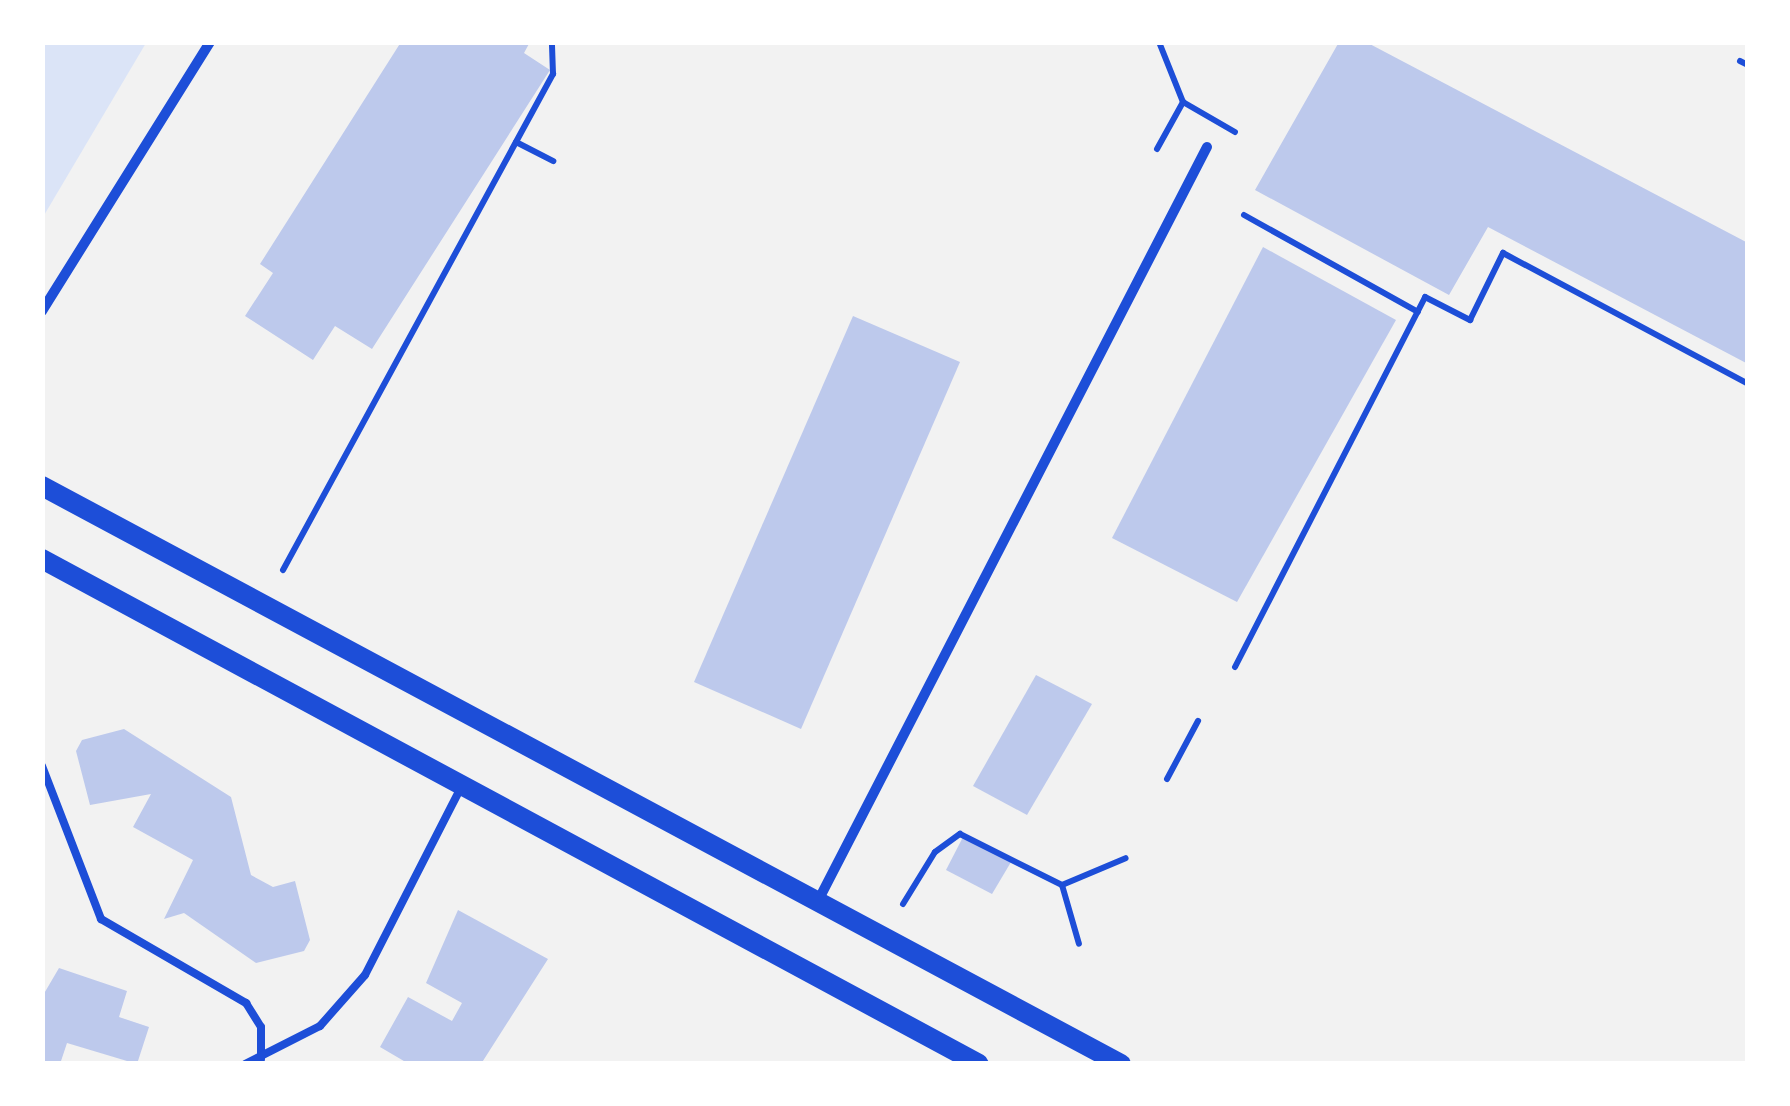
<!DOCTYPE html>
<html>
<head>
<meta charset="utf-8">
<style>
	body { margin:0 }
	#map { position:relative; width:1790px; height:1106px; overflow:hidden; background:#f2f2f2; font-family:"Sofia Sans Condensed",sans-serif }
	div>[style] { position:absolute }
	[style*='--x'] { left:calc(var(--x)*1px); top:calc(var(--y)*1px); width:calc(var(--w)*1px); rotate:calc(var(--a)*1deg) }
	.green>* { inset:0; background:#dbe4f7 }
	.building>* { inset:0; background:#bdc9ec }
	.path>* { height:6px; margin:-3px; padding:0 3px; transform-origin:3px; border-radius:3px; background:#1d4ed8 }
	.service>* { height:8px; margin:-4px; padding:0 4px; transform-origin:4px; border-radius:4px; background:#1d4ed8 }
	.minor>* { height:10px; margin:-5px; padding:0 5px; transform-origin:5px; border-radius:5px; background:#1d4ed8 }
	.secondary>* { height:20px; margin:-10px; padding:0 10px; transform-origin:10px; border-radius:10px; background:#1d4ed8 }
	span { translate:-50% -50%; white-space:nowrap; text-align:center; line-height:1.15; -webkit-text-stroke:9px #fff; paint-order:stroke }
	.frame { position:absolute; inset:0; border:45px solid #fff; pointer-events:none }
</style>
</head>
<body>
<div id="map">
	<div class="green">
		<div style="clip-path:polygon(43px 42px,146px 43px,43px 217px,42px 43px)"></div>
	</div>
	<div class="building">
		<div style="clip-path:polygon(401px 42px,530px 42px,524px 53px,550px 70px,372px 349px,335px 326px,313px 360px,245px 316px,273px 273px,260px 264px)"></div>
		<div style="clip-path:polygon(1339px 42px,1366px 42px,1748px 243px,1748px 364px,1488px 227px,1449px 295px,1255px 190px)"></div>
		<div style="clip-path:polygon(1263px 247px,1396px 320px,1237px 602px,1112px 538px)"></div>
		<div style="clip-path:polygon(853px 316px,960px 362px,801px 729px,694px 682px)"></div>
		<div style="clip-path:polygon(1036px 675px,1092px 704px,1027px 815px,973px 786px)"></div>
		<div style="clip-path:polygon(124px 729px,231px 797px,251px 875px,273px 887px,295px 881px,310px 940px,304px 951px,256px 963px,184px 913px,164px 919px,193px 860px,133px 827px,151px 794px,90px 805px,76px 751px,82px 740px)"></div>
		<div style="clip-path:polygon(963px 837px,1011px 862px,992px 894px,946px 870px)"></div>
		<div style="clip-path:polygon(458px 910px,548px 959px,481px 1064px,409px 1064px,380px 1047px,408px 997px,452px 1021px,462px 1003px,426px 983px)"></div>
		<div style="clip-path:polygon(59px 968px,127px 991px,119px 1017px,149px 1027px,137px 1064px,67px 1043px,60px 1064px,42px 1064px,42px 997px)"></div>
	</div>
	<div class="path">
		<div style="--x:1159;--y:42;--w:65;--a:68.2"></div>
		<div style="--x:1183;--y:102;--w:60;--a:30"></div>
		<div style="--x:1740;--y:61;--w:9;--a:27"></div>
		<div style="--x:516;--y:142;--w:42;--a:27.2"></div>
		<div style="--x:1157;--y:149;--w:54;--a:-61"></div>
		<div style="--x:1244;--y:215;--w:199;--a:29.1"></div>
		<div style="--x:283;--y:570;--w:565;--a:-61.44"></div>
		<div style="--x:553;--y:74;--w:32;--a:-92"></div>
		<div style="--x:1235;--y:667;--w:416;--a:-62.8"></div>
		<div style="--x:1425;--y:297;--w:51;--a:27.1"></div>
		<div style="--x:1470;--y:320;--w:75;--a:-63.8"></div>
		<div style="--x:1503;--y:253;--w:278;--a:28.1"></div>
		<div style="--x:1167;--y:779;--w:66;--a:-61.9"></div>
		<div style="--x:1062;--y:885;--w:61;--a:73.9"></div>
		<div style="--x:903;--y:904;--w:61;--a:-58.4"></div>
		<div style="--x:935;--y:852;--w:31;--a:-36"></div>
		<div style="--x:960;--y:834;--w:114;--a:26.6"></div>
		<div style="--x:1062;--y:885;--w:69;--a:-22.9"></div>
	</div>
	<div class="service">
		<div style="--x:42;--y:766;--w:164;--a:68.9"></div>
		<div style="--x:101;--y:919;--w:168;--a:30.1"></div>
		<div style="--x:246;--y:1003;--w:28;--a:58"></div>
		<div style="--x:261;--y:1027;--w:32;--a:90"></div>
		<div style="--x:245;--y:1064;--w:84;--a:-26.9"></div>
		<div style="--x:320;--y:1026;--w:68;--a:-48.6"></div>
		<div style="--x:365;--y:975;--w:211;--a:-62.9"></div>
	</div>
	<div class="minor">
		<div style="--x:42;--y:311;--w:317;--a:-58"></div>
		<div style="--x:820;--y:897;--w:844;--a:-62.71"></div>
	</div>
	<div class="secondary">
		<div style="--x:42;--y:486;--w:1224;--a:28.18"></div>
		<div style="--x:42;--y:559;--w:1064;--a:28.32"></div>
	</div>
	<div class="frame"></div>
</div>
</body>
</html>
